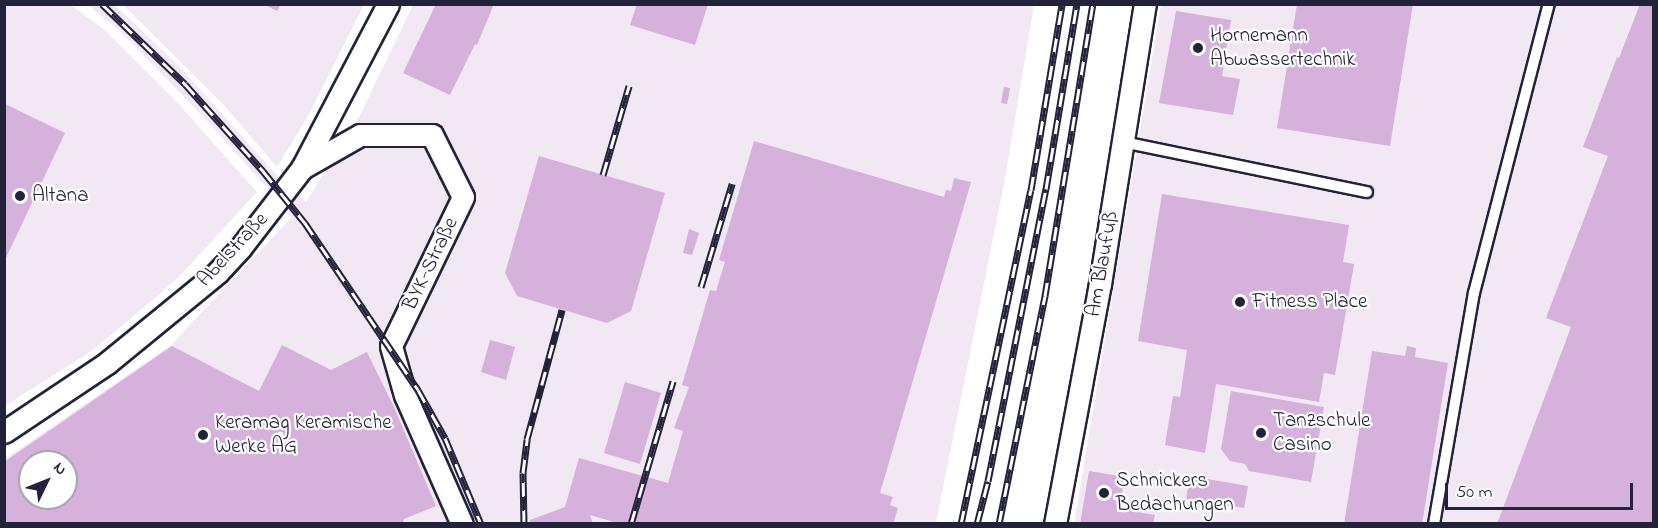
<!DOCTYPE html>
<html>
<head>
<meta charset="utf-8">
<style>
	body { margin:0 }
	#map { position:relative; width:1658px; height:528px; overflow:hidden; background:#fff; font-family:"Indie Flower",sans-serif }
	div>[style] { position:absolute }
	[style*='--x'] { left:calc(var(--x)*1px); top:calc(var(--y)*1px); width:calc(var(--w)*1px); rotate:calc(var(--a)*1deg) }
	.built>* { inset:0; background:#f2e8f4 }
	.building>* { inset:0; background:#d5b1db }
	.roads { filter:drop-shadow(2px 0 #22223b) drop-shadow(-2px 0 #22223b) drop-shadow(0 2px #22223b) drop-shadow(0 -2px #22223b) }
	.lane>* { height:10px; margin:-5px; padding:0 5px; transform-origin:5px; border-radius:5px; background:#fff }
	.street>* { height:21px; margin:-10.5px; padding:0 10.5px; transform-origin:10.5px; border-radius:10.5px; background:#fff }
	.rail>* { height:7px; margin-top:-3.5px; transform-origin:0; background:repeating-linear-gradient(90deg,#fff 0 14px,#22223b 0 28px); box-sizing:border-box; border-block:2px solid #22223b }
	.dots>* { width:16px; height:16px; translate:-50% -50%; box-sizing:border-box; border:3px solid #fff; border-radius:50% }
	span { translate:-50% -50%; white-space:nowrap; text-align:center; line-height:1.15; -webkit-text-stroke:4.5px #fff; paint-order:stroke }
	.poi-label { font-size:21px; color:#22223b }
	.left { translate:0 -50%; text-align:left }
	.street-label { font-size:21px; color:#22223b }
	.frame { position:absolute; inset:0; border:6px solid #22223b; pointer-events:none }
	.north { position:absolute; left:18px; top:450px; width:60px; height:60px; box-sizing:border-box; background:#fff; border:2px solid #a7a7b1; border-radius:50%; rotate:47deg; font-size:16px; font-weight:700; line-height:24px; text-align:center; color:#22223b }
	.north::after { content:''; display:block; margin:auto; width:21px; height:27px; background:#22223b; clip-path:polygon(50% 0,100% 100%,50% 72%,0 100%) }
	.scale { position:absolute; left:1445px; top:483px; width:188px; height:27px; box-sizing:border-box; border:3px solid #22223b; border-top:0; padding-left:8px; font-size:18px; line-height:21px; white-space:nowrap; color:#22223b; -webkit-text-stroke:4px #fff; paint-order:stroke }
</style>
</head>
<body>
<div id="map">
	<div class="built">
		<div style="clip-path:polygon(5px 5px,71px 5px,105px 30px,177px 102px,257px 192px,179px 277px,135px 315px,90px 352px,5px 406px)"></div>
		<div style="clip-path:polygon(evenodd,88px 5px,114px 5px,131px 20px,178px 65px,274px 172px,306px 202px,358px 119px,413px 5px,1034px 5px,1004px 184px,936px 523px,5px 524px,5px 459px,171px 345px,292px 217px,211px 125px,118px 29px,88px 5px,30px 462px,66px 462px,66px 498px,30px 498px,30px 462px)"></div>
		<div style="clip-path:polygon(123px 5px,364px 5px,307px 118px,277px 167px,221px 102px)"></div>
		<div style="clip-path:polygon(1161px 5px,1653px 5px,1653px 523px,1074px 524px)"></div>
	</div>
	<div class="building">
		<div style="clip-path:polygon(263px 4px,281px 4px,277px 11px)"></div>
		<div style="clip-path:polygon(436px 4px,494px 4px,477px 45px,475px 44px,450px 95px,403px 73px)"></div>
		<div style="clip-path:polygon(637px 4px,708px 4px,695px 45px,630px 25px)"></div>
		<div style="clip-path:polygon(1297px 4px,1413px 4px,1390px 146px,1277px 128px)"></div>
		<div style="clip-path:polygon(1640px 4px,1654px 4px,1654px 524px,1497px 524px,1571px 327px,1546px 318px,1608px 156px,1583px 147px,1617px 57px,1619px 58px)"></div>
		<div style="clip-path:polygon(1176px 11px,1231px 20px,1222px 76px,1240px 79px,1233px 115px,1159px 103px)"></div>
		<div style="clip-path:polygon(1004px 87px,1010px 88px,1007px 104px,1001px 103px)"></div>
		<div style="clip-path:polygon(5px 104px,65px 133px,5px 260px)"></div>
		<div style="clip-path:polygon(754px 141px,944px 197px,946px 190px,951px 191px,954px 178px,971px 182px,880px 493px,893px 497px,890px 505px,898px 508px,893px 524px,621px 524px,590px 515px,593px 524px,531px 524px,530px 520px,565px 507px,579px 458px,668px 483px,683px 431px,674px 428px,689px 387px,682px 385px,710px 290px,716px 291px,725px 262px,719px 260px)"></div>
		<div style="clip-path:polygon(539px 156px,665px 193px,631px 311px,607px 323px,517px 296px,505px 273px)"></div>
		<div style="clip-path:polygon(1162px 194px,1349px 225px,1343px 262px,1354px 264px,1335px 375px,1324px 373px,1319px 402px,1216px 384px,1205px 453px,1165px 445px,1173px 396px,1180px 397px,1187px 350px,1138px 341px)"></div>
		<div style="clip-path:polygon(689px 229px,699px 233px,692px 255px,683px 253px)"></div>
		<div style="clip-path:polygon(490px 340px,515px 347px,506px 380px,481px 372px)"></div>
		<div style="clip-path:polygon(evenodd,282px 345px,331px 370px,367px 352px,394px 407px,436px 506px,404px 519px,402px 524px,4px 524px,4px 462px,172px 346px,259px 391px,282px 345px,30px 462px,66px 462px,66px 498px,30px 498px,30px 462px)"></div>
		<div style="clip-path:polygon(1407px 346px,1416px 348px,1415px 357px,1448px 363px,1422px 524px,1344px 524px,1372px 351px,1405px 356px)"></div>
		<div style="clip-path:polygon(625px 382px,661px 393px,640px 464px,604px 453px)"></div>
		<div style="clip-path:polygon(1231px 391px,1324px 407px,1311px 482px,1249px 471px,1245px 464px,1230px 461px,1221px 449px)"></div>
		<div style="clip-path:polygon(1089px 471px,1125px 477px,1119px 509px,1155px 515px,1153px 524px,1080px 524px)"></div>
		<div style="clip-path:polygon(1190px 476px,1248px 486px,1244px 508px,1186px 499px)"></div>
	</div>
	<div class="roads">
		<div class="lane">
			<div style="--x:1123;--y:142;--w:249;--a:11.6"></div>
			<div style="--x:1434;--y:524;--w:234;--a:-80.2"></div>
			<div style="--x:1474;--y:293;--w:299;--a:-75.5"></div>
		</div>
		<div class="street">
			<div style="--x:302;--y:168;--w:67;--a:-29.6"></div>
			<div style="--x:360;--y:135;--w:72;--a:0"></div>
			<div style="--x:432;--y:135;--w:69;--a:63.4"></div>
			<div style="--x:463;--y:197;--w:165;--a:115.8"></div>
			<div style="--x:391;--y:346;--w:51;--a:74.1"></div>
			<div style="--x:405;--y:395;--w:141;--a:66.2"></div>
			<div style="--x:4;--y:432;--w:124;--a:-33.8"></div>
			<div style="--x:107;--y:363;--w:144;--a:-39.3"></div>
			<div style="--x:218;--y:272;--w:34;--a:-47"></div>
			<div style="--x:241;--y:247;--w:100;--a:-52.3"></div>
			<div style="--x:302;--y:168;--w:185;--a:-62.3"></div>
			<div style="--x:1055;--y:524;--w:244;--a:-79.4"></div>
			<div style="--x:1100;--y:284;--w:284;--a:-80.9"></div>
		</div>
	</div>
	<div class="rail">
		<div style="--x:102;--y:4;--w:115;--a:43.9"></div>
		<div style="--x:185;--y:84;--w:117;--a:48.1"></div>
		<div style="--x:263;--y:171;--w:67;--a:51.1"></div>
		<div style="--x:305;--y:223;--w:202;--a:55.9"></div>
		<div style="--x:418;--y:390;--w:55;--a:60.6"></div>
		<div style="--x:445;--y:438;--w:93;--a:67.3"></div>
		<div style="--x:603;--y:175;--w:93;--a:-73.7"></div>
		<div style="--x:701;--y:287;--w:108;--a:-73.2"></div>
		<div style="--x:524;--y:524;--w:51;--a:-91.1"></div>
		<div style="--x:523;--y:473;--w:34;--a:-83"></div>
		<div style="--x:527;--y:439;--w:134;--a:-74.8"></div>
		<div style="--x:631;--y:524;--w:149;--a:-73.6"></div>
		<div style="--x:961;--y:524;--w:341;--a:-78.2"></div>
		<div style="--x:1031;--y:190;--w:189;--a:-80.5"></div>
		<div style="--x:977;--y:524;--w:44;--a:-75.7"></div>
		<div style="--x:988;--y:481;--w:298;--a:-78.8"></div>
		<div style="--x:1046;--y:189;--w:188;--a:-80.5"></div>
		<div style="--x:999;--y:524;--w:233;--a:-78.6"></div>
		<div style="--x:1045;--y:296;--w:296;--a:-80.7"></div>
	</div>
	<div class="dots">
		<div style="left:1198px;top:48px;background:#22223b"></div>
		<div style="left:20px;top:196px;background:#22223b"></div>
		<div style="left:1240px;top:302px;background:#22223b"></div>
		<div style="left:1261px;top:433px;background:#22223b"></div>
		<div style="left:203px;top:435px;background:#22223b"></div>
		<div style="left:1104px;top:493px;background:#22223b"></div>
	</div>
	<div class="poi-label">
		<span class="left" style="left:1210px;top:48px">Hornemann<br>Abwassertechnik</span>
		<span class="left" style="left:32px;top:196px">Altana</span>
		<span class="left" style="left:1252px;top:302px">Fitness Place</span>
		<span class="left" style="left:1273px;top:433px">Tanzschule<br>Casino</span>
		<span class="left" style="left:215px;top:435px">Keramag Keramische<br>Werke AG</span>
		<span class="left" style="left:1116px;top:493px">Schnickers<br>Bedachungen</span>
	</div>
	<div class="street-label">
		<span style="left:233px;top:250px;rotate:-47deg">Abelstraße</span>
		<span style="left:431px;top:264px;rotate:-64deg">BYK-Straße</span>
		<span style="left:1103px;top:264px;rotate:-80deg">Am Blaufuß</span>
	</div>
	<div class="frame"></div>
	<div class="north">N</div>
	<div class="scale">50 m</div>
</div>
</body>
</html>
